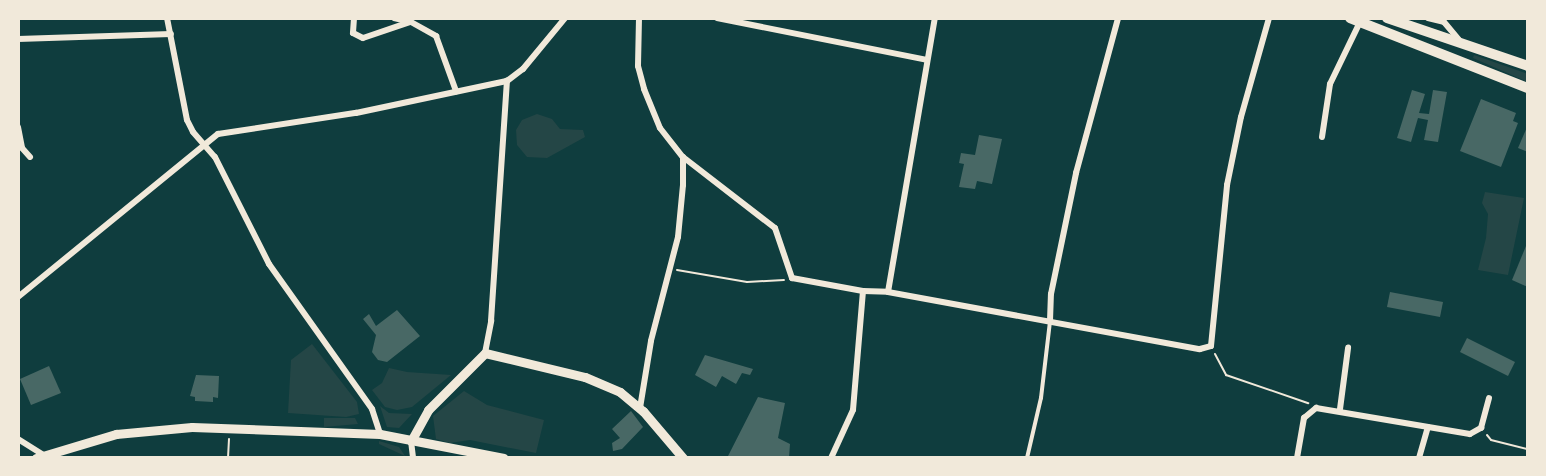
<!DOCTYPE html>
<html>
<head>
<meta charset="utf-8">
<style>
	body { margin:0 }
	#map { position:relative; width:1546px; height:476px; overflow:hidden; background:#0f3d3e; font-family:Lora,serif }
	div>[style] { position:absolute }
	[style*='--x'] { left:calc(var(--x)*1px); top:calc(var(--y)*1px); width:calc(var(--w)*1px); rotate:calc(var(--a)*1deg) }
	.green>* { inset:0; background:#244646 }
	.building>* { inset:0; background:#486865 }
	.path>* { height:2px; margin:-1px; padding:0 1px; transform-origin:1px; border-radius:1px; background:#f1e9da }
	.service>* { height:4px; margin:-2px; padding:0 2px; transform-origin:2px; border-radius:2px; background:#f1e9da }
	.minor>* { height:6px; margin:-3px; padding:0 3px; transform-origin:3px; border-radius:3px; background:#f1e9da }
	.tertiary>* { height:9px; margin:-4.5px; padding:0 4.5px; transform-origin:4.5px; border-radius:4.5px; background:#f1e9da }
	.primary>* { height:10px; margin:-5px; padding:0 5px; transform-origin:5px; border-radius:5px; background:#f1e9da }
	span { translate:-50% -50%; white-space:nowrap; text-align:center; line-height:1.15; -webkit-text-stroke:6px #f1e9da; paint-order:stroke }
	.frame { position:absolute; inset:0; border:20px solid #f1e9da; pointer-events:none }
</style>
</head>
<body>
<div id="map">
	<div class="green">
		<div style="clip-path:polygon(1474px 55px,1528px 74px,1528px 82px,1473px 58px)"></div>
		<div style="clip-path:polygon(537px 114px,552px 119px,560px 129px,583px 130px,585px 137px,547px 158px,527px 157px,517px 145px,516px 130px,522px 120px)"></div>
		<div style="clip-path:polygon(1485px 192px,1524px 198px,1508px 275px,1478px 270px,1486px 238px,1488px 214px,1482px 203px)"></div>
		<div style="clip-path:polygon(312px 344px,357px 402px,359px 414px,346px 417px,288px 413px,291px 360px)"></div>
		<div style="clip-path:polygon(389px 368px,407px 372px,451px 375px,412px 407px,397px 410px,385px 407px,372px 390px,382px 383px)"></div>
		<div style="clip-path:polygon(464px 391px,487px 405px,544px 420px,536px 453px,470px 440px,450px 443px,436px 439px,433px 416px)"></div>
		<div style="clip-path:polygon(380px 406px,389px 413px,412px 414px,399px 428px,387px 427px)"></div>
		<div style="clip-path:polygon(324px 418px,355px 418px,358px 424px,324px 427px)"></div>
		<div style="clip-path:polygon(379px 441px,399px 447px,405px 456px,379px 444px)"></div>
	</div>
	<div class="building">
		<div style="clip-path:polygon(1412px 90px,1425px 94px,1419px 113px,1429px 114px,1433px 90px,1447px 92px,1438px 142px,1424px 140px,1428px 120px,1418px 118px,1411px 142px,1397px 138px)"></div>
		<div style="clip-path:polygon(1481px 99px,1516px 113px,1513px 121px,1518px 123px,1501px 167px,1460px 151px)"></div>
		<div style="clip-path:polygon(1528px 125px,1528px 152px,1518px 148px)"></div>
		<div style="clip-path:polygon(979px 135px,1002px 139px,992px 184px,977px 181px,975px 189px,959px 187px,964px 164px,959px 163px,961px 153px,975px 155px)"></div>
		<div style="clip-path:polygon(1526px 246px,1528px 247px,1528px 287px,1512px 280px)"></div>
		<div style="clip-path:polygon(1390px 292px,1443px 302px,1440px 317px,1387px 307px)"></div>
		<div style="clip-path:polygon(397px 310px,420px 336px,387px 362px,378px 360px,372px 352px,376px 335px,363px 319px,369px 314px,376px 326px)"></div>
		<div style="clip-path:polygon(1467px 338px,1515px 362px,1508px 376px,1460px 352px)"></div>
		<div style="clip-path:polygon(705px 355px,753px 369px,750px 375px,742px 373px,736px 384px,722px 376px,716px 387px,695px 375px)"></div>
		<div style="clip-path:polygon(49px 366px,61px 393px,31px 405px,20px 379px)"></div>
		<div style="clip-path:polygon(196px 375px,219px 376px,218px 398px,213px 397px,213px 402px,195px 401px,195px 397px,190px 396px)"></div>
		<div style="clip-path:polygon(758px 397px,785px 403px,778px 438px,790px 444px,789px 458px,727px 458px)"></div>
		<div style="clip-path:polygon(631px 411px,643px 427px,622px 449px,613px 451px,612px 443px,620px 438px,612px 429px)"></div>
	</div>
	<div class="path">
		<div style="--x:677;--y:270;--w:71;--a:9.7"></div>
		<div style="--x:747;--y:282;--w:37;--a:-3"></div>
		<div style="--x:1215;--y:354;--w:24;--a:62"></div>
		<div style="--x:1226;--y:375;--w:87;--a:18.9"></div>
		<div style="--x:1487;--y:435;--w:6;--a:51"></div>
		<div style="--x:1491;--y:440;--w:38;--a:14"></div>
		<div style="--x:228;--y:458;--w:19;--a:-87"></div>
	</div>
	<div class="service">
		<div style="--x:1027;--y:458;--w:62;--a:-76.9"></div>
		<div style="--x:1041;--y:398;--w:78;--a:-83.3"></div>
	</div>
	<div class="minor">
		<div style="--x:167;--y:18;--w:104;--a:78.9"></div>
		<div style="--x:187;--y:120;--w:13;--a:63"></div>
		<div style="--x:193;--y:132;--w:33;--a:49"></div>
		<div style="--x:215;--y:157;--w:120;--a:63.2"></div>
		<div style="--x:269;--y:264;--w:178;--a:54.6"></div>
		<div style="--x:372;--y:409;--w:26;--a:72"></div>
		<div style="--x:354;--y:18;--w:15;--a:94"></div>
		<div style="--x:353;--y:33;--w:11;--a:27"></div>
		<div style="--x:363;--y:38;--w:50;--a:-18.8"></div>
		<div style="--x:394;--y:18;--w:17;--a:13"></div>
		<div style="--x:411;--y:22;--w:29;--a:29"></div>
		<div style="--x:436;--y:36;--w:59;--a:70"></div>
		<div style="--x:639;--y:18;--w:48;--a:91.2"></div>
		<div style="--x:638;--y:66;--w:24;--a:75"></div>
		<div style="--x:644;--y:89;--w:42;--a:67.7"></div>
		<div style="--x:660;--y:128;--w:37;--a:52"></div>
		<div style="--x:683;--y:157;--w:28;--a:90"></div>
		<div style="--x:683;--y:185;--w:52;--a:95.5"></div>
		<div style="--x:678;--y:237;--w:107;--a:104.6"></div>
		<div style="--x:651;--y:341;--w:68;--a:99.3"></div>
		<div style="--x:717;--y:18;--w:214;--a:11.3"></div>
		<div style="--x:1428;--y:18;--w:16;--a:14"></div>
		<div style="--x:1444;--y:22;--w:23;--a:50"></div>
		<div style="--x:18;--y:39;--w:153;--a:-1.9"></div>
		<div style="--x:18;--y:127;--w:21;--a:79"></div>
		<div style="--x:22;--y:148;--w:12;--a:48"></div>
		<div style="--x:1322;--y:137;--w:54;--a:-81.4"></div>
		<div style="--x:1330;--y:84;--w:69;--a:-64.2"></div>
		<div style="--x:683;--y:157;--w:116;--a:37.7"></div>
		<div style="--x:775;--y:228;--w:53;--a:71.2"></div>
		<div style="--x:792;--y:278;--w:72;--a:10.4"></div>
		<div style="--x:863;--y:291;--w:119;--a:94.8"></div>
		<div style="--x:853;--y:410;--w:53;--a:114.6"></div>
		<div style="--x:863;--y:291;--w:25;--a:2"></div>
		<div style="--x:888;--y:292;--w:317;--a:10.4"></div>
		<div style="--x:1200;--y:349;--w:11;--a:-15"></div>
		<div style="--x:1211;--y:346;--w:162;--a:-84.3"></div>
		<div style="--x:1227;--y:185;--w:69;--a:-78.4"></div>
		<div style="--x:1241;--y:117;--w:103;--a:-74.2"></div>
		<div style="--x:888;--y:292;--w:278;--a:-80.3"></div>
		<div style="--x:18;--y:297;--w:258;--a:-39.2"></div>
		<div style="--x:218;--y:134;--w:140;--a:-8.7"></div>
		<div style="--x:356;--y:113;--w:154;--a:-12"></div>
		<div style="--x:507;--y:81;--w:20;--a:-37"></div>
		<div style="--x:523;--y:69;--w:66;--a:-50.5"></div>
		<div style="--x:1050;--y:321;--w:27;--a:-88"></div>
		<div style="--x:1051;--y:294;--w:124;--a:-78.3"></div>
		<div style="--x:1076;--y:173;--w:161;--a:-74.8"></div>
		<div style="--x:485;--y:353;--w:33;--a:-79"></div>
		<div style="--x:491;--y:321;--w:241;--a:-86.2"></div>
		<div style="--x:1340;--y:409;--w:62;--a:-82.5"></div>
		<div style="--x:18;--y:439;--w:31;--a:32"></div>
		<div style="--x:411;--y:441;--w:17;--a:83"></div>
		<div style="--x:1297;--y:458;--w:41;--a:-80.1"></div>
		<div style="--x:1304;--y:418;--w:16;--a:-40"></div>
		<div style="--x:1316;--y:408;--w:156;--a:9.6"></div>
		<div style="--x:1470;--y:434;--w:13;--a:-29"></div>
		<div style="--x:1481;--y:428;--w:31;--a:-75"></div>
		<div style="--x:1419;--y:458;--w:32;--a:-74"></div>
	</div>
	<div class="tertiary">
		<div style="--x:411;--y:441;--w:35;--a:-61"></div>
		<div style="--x:428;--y:410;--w:81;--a:-45"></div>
		<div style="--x:485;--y:353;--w:103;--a:13.5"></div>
		<div style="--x:585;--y:377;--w:38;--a:23"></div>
		<div style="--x:620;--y:392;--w:30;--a:40"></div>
		<div style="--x:643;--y:411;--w:62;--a:49.6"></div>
		<div style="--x:36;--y:458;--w:84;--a:-16.7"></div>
		<div style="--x:116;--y:434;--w:76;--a:-5.3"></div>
		<div style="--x:192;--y:427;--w:188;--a:2.1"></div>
		<div style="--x:380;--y:434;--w:126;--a:11"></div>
	</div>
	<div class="primary">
		<div style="--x:1350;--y:18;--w:191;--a:21.5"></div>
		<div style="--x:1387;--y:18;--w:149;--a:18.8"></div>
	</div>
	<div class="frame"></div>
</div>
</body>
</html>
